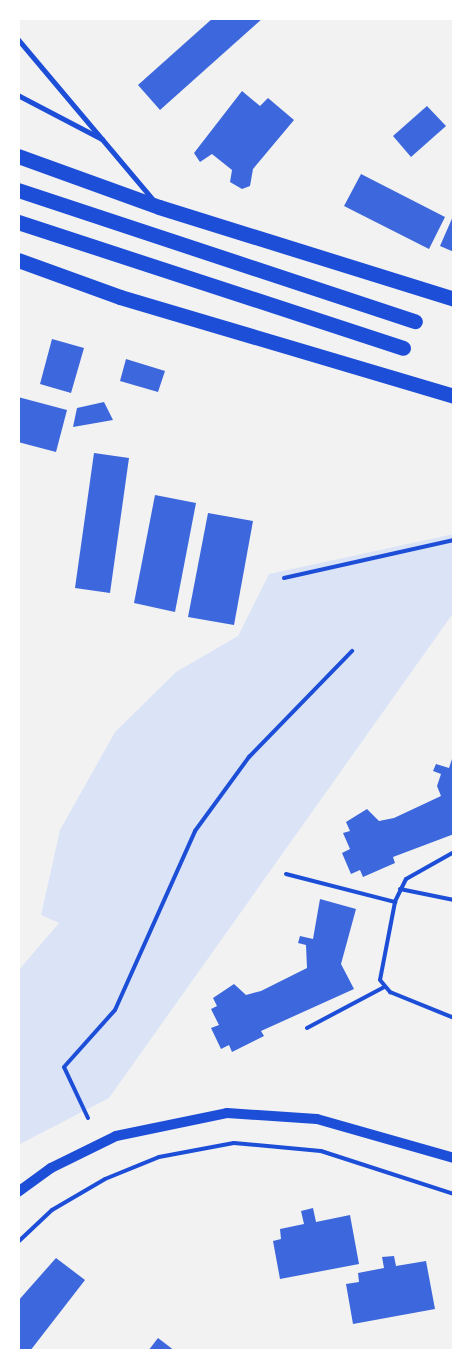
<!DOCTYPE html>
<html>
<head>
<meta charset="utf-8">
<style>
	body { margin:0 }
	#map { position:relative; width:472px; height:1369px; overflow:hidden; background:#f2f2f2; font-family:Figtree,sans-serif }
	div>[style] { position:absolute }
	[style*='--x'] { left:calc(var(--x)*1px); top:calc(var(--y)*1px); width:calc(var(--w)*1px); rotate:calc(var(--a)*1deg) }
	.green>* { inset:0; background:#dbe4f7 }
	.building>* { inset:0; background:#3d67dc }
	.path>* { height:4px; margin:-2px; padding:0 2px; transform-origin:2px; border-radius:2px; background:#1d4ed8 }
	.service>* { height:4.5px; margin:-2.25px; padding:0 2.25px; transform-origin:2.25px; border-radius:2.25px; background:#1d4ed8 }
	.tertiary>* { height:10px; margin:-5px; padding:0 5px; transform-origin:5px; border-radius:5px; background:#1d4ed8 }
	.primary>* { height:15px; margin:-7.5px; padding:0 7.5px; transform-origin:7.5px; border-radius:7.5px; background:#1d4ed8 }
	span { translate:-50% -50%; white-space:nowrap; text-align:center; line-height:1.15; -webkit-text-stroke:5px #fff; paint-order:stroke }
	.frame { position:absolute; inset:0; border:20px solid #fff; pointer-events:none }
</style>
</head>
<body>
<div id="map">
	<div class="green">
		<div style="clip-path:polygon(454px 534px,454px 612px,109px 1098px,18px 1145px,18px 971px,59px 923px,41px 915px,60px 830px,115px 732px,176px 672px,238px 636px,269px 574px)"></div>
	</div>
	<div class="building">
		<div style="clip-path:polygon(213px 18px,263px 18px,160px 110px,138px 85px)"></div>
		<div style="clip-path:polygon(242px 91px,260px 106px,268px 98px,294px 120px,253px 169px,250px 186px,242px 189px,230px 182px,232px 170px,212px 154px,200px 162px,194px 153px)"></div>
		<div style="clip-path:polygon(427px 106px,446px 126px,411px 157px,393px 136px)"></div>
		<div style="clip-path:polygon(361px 174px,445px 217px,429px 249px,344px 206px)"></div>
		<div style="clip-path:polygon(454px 214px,454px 252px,440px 246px)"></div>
		<div style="clip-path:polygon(52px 339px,84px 348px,71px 393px,40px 384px)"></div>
		<div style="clip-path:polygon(126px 359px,165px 371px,158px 392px,120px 381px)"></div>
		<div style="clip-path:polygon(18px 397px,67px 410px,56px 452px,18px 442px)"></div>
		<div style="clip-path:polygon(104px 402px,113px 420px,73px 427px,77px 408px)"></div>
		<div style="clip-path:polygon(94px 453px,129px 458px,110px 593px,75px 588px)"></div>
		<div style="clip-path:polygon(155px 495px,196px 503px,175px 612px,134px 603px)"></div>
		<div style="clip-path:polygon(208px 513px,253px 521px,234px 625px,188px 617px)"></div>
		<div style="clip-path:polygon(454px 753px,454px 834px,393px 857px,395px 863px,363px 877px,360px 870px,351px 874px,342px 853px,350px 849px,343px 833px,350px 831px,346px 822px,367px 809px,379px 821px,394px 818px,441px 796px,437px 786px,441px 774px,433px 771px,436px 764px,449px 768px)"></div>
		<div style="clip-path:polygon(320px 899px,356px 909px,341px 964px,354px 989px,261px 1031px,264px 1036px,232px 1052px,229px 1045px,221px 1049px,211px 1028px,219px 1025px,211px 1009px,217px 1006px,213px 998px,234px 984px,246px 995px,261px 991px,307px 968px,306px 945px,298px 943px,300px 936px,313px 939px)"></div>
		<div style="clip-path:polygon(313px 1208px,316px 1222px,350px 1215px,359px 1264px,280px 1279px,273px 1241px,281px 1239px,280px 1229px,304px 1224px,301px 1211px)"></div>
		<div style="clip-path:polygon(394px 1256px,396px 1266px,426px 1261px,435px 1309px,353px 1324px,346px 1284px,359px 1282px,358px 1273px,384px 1268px,382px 1257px)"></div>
		<div style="clip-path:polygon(56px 1258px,85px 1280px,30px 1351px,18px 1351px,18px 1301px)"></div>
		<div style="clip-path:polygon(158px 1338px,175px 1351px,148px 1351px)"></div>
	</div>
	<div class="path">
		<div style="--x:284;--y:578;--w:174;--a:-12.6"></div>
		<div style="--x:454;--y:852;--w:55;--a:150.6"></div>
		<div style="--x:406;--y:879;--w:25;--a:116"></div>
		<div style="--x:395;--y:902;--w:79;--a:100.9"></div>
		<div style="--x:380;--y:980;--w:16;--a:50"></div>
		<div style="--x:390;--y:992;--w:69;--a:22.1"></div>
		<div style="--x:286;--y:874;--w:113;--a:14.4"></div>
		<div style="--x:400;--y:889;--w:55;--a:11.5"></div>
		<div style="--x:307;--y:1028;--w:87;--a:-28"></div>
		<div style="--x:88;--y:1118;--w:56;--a:-115.2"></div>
		<div style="--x:64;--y:1067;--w:76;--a:-48.2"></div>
		<div style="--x:115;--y:1010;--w:196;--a:-65.9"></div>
		<div style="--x:195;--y:831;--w:92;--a:-53.9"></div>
		<div style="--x:249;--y:757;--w:148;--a:-45.8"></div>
		<div style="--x:18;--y:1242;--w:47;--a:-43.3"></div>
		<div style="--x:52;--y:1210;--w:61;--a:-30.3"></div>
		<div style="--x:105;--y:1179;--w:58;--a:-22.2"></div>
		<div style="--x:159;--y:1157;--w:76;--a:-10.6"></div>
		<div style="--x:234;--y:1143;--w:87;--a:5.3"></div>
		<div style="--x:321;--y:1151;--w:140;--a:17.9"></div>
	</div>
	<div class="service">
		<div style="--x:18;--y:39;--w:208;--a:49.9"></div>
		<div style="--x:18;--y:95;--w:95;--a:27.6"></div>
	</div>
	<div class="tertiary">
		<div style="--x:18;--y:1192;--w:41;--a:-36"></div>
		<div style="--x:51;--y:1168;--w:72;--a:-26.2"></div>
		<div style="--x:116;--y:1136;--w:113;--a:-11.7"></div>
		<div style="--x:227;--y:1113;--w:90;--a:3.8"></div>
		<div style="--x:317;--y:1119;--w:142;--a:15.9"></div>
	</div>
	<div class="primary">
		<div style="--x:18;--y:156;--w:150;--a:19.9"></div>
		<div style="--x:159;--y:207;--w:309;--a:17.3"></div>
		<div style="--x:18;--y:190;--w:418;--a:18.3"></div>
		<div style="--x:18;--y:222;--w:405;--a:18.1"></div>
		<div style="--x:18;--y:260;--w:109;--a:19.9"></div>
		<div style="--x:120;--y:297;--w:348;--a:16.5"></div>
	</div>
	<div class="frame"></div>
</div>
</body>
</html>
